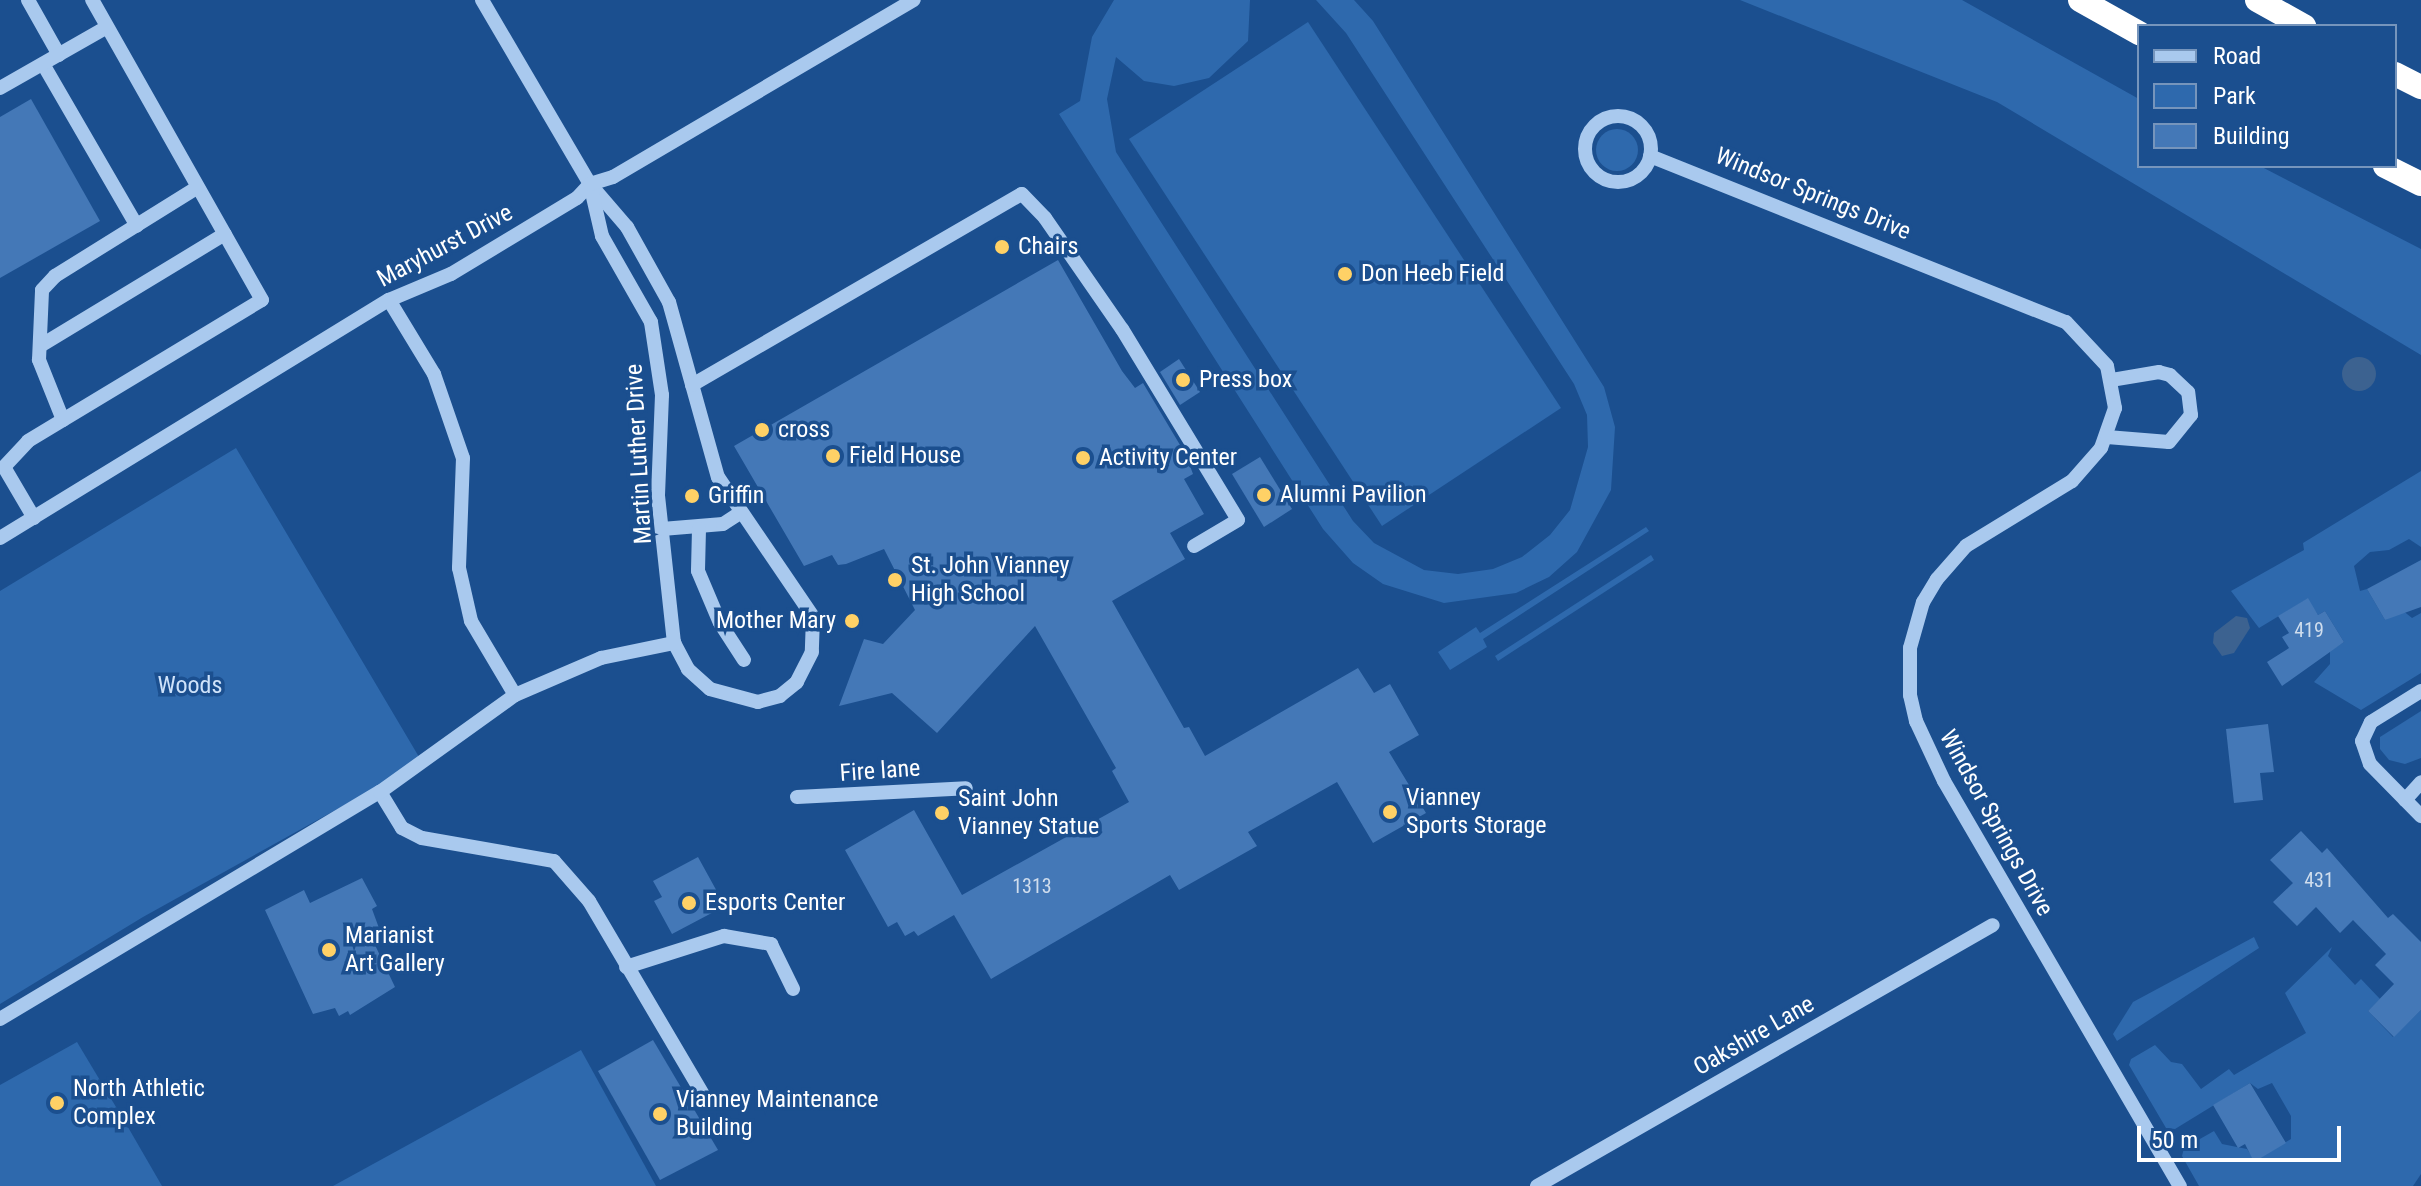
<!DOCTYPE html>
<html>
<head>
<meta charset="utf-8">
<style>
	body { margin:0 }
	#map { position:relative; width:2421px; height:1186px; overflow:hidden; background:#1b4f8f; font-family:"Roboto Condensed",sans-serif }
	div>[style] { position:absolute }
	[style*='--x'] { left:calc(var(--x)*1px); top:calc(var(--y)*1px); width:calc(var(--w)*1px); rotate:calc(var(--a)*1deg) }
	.green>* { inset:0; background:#2e69ad }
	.round { border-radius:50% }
	.water>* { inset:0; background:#3c6290 }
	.building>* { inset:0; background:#4478b7 }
	.minor>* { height:14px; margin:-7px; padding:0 7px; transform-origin:7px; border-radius:7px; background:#a9c9ee }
	.minor>.ring { margin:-7px; padding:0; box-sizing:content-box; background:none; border:14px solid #a9c9ee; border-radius:50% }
	.highway>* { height:24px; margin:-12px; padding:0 12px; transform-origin:12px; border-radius:12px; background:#fff }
	.dots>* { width:22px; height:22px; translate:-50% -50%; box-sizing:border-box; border:4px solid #1b4f8f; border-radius:50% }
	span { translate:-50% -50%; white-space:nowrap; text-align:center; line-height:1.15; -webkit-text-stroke:7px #1b4f8f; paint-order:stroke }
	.number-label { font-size:20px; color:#d0dded }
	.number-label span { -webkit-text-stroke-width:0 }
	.street-label { font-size:24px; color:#fff }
	.poi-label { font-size:24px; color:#fff }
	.left { translate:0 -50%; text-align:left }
	.right { translate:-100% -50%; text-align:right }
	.park-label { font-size:24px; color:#cfe3fa }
	.legend { position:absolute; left:2137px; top:24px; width:260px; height:144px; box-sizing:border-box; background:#1b4f8f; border:2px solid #7695bc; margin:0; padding:10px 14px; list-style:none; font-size:24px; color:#fff }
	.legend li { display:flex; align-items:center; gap:16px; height:40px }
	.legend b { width:40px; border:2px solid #7695bc }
	.scale { position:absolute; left:2137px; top:1126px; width:204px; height:36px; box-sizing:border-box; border:4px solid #fff; border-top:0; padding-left:10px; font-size:24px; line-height:28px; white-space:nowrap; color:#fff; -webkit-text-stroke:6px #1b4f8f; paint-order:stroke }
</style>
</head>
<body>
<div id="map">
	<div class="green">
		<div style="clip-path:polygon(1114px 0,1250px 0,1248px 41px,1209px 78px,1174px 86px,1144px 81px,1116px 57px,1107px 99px,1116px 152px,1353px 521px,1374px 543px,1424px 570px,1458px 574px,1493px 569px,1522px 557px,1550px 535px,1570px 510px,1588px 447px,1587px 415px,1574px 384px,1346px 33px,1316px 0,1354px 0,1373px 21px,1604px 387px,1615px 427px,1611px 490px,1577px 552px,1549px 577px,1516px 593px,1444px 603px,1383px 584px,1353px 563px,1323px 529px,1059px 114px,1080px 101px,1092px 37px)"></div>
		<div style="clip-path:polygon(1740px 0,1962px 0,2139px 99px,2139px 166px,2260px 166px,2421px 249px,2421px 355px,1997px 102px)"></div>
		<div style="clip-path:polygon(1308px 22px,1561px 408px,1382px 526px,1129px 139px)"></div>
		<div class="round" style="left:1596px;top:129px;width:42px;height:42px"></div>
		<div style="clip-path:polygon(236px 448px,422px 762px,143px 917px,0 1004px,0 591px)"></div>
		<div style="clip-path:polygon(2421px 471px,2421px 547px,2409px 539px,2389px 550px,2370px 552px,2354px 566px,2360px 591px,2367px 589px,2385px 620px,2402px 610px,2412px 618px,2421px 613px,2421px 673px,2361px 710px,2314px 682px,2330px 664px,2330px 651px,2344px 642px,2325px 611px,2318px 615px,2307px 599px,2259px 628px,2231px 591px,2304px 550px,2303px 543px)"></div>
		<div style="clip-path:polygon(1646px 527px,1649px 531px,1483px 639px,1487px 647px,1450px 670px,1438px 652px,1476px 627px,1480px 633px)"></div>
		<div style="clip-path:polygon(1651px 555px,1654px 560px,1498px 661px,1495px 656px)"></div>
		<div style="clip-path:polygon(2421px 711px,2421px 758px,2405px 764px,2389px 760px,2380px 749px,2380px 737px)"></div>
		<div style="clip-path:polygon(2254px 937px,2259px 948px,2117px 1041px,2113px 1034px,2133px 1002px)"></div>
		<div style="clip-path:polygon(2332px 947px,2328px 956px,2355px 985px,2361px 979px,2380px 999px,2368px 1011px,2393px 1037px,2421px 1010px,2421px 1174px,2413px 1186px,2199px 1186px,2182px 1156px,2184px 1148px,2214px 1131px,2222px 1144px,2247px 1149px,2255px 1161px,2291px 1139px,2291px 1116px,2272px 1083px,2258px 1089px,2250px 1083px,2175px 1129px,2166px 1128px,2129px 1065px,2131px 1059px,2155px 1045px,2171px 1062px,2182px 1064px,2201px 1089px,2229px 1069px,2234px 1075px,2306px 1033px,2285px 993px)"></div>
		<div style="clip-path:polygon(77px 1042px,125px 1122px,162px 1186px,0 1186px,0 1085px)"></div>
		<div style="clip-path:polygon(581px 1050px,656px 1186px,333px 1186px)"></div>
	</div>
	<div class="water">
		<div class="round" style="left:2342px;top:357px;width:34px;height:34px"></div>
		<div style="clip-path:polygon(2236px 616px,2247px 618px,2250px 628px,2234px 653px,2222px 656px,2213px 643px,2214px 633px)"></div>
	</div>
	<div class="building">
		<div style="clip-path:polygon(31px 99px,100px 221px,0 278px,0 117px)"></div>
		<div style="clip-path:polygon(1058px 260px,1122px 371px,1135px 388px,1143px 383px,1186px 455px,1193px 474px,1184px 479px,1204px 514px,1170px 533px,1185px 559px,1112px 601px,1184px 728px,1189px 727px,1205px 756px,1358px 668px,1374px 693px,1390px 684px,1419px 735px,1389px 752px,1426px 813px,1373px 843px,1337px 782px,1248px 832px,1257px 846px,1179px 890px,1170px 875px,991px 979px,954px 915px,918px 936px,914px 931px,905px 936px,897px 922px,888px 927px,845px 850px,914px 810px,962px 895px,1129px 802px,1112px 771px,1116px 768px,1035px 626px,937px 733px,892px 693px,839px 706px,864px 639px,883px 644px,915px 610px,884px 549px,846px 564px,838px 565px,832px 555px,804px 566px,734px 446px)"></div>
		<div style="clip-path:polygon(1179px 359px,1200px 392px,1180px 405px,1160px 372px)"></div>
		<div style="clip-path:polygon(1260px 457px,1292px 509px,1264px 527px,1232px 474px)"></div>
		<div style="clip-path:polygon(2421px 560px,2421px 607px,2385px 620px,2367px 589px)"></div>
		<div style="clip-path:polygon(2308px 598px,2318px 615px,2325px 611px,2344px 642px,2282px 686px,2267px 662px,2289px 648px,2282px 637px,2289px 633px,2278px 616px)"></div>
		<div style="clip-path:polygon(2268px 724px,2274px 772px,2260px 773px,2263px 800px,2234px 803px,2226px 729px)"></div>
		<div style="clip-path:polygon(2301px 831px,2322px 853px,2327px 848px,2388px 918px,2393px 914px,2421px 942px,2421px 1010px,2394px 1037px,2368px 1011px,2394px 984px,2375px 965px,2386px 954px,2353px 920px,2340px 933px,2316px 907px,2297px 926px,2273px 902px,2293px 883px,2270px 860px)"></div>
		<div style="clip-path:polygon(698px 857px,725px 906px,672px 934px,654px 901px,662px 897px,653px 881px)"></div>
		<div style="clip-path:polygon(362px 878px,377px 906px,372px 909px,383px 939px,375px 945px,395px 987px,350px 1015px,348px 1011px,339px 1016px,335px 1008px,313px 1014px,265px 910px,304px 890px,310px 903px)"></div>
		<div style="clip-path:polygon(653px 1040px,718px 1150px,660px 1180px,598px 1071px)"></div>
		<div style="clip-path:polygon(2250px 1083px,2286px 1143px,2254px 1162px,2245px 1144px,2238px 1148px,2213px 1105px)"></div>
	</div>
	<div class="minor">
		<div style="--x:28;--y:0;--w:63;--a:60.6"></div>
		<div style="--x:482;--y:0;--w:213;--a:59.6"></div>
		<div style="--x:590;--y:184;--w:57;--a:49.3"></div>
		<div style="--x:627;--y:227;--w:86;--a:60.8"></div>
		<div style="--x:669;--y:302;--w:182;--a:74.4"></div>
		<div style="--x:718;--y:477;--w:169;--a:55.8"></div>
		<div style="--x:813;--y:617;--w:35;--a:92"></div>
		<div style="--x:812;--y:652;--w:34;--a:117"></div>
		<div style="--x:797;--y:682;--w:22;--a:141"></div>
		<div style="--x:780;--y:696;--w:23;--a:165"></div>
		<div style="--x:758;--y:702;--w:50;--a:-164.8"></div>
		<div style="--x:710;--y:689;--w:30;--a:-138"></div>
		<div style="--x:688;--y:669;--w:30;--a:-118"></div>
		<div style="--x:674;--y:643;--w:149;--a:-96.2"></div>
		<div style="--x:658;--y:495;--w:100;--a:-87.7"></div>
		<div style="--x:662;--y:395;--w:74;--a:-98.6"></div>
		<div style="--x:651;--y:322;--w:99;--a:-119.7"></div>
		<div style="--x:602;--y:236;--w:53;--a:-103"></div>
		<div style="--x:43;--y:64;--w:187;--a:59.9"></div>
		<div style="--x:0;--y:88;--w:123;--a:-29.7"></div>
		<div class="ring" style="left:1585px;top:116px;width:52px;height:52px"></div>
		<div style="--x:1650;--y:156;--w:448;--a:21.8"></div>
		<div style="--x:2066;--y:322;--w:60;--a:47"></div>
		<div style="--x:2107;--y:366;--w:43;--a:79.2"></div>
		<div style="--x:2115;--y:408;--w:42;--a:109.3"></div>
		<div style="--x:2101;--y:448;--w:44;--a:131.3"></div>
		<div style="--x:2072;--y:481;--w:124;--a:148.5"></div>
		<div style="--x:1966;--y:546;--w:44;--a:131.3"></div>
		<div style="--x:1937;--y:579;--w:27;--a:121"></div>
		<div style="--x:1923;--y:602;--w:48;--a:105.8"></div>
		<div style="--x:1910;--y:648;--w:47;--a:90"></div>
		<div style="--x:1910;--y:695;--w:27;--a:77"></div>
		<div style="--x:1916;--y:721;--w:66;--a:65"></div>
		<div style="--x:1944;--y:781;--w:469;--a:59.8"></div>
		<div style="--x:389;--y:300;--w:87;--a:58.7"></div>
		<div style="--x:434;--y:374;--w:89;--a:71"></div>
		<div style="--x:463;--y:458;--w:110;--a:92.1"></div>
		<div style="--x:459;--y:568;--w:54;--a:77.2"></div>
		<div style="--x:471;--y:621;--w:86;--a:59.3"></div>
		<div style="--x:40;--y:346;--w:216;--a:-31.2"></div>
		<div style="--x:692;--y:385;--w:381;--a:-30.1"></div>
		<div style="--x:1022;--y:194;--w:33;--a:46"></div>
		<div style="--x:1045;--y:218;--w:135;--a:55.3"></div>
		<div style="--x:1122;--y:329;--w:223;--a:58.7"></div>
		<div style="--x:1238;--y:520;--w:51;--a:149.4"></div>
		<div style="--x:63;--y:420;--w:65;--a:-111.8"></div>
		<div style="--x:39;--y:360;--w:70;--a:-87.5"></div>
		<div style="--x:42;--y:290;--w:19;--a:-47"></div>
		<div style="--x:55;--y:276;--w:168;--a:-31.9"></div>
		<div style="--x:2107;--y:437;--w:62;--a:4.6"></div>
		<div style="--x:2169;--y:442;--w:35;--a:-51"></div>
		<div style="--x:2191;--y:415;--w:23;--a:-97"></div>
		<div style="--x:2188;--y:392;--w:25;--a:-137"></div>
		<div style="--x:2170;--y:375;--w:11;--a:-165"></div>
		<div style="--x:2159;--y:372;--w:49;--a:170.5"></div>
		<div style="--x:34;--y:518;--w:59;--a:-120.5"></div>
		<div style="--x:4;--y:467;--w:35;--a:-47"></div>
		<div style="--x:28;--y:441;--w:273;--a:-31.1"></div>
		<div style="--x:262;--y:300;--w:345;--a:-119.5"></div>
		<div style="--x:662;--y:529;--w:61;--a:-4.7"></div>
		<div style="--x:723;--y:524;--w:20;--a:-33"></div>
		<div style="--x:699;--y:529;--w:42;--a:91.4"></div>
		<div style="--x:698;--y:571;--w:56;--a:67.1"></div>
		<div style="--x:720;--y:623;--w:44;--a:57"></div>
		<div style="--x:0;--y:538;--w:456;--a:-31.5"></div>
		<div style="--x:389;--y:300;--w:67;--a:-22.8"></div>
		<div style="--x:451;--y:274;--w:147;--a:-31.1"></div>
		<div style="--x:577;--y:198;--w:19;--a:-47"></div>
		<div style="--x:590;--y:184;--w:24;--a:-17"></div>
		<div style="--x:613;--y:177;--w:349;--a:-30.5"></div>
		<div style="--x:2421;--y:691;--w:59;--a:148.2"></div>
		<div style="--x:2371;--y:722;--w:21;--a:115"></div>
		<div style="--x:2362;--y:741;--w:24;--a:71"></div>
		<div style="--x:2370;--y:764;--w:73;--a:45.6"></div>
		<div style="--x:380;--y:792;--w:42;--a:58.6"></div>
		<div style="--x:402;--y:828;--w:22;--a:27"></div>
		<div style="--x:422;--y:838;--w:134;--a:9.9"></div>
		<div style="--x:554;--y:861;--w:53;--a:48.8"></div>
		<div style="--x:589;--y:901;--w:229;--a:59.5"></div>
		<div style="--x:797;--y:797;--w:169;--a:-3"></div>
		<div style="--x:2405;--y:800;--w:24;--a:-48"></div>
		<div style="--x:626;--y:967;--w:103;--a:-17.6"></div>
		<div style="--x:724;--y:936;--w:48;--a:9.7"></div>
		<div style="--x:771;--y:944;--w:50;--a:63.9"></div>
		<div style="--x:0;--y:1019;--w:443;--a:-30.9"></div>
		<div style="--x:380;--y:792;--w:166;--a:-35.7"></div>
		<div style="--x:515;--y:695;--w:94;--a:-23.3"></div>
		<div style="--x:601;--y:658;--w:75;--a:-11.6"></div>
		<div style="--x:1537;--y:1186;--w:525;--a:-29.79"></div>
	</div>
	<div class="highway">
		<div style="--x:2080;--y:0;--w:68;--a:29.2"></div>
		<div style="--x:2257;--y:0;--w:54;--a:29"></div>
		<div style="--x:2395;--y:74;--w:29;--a:27"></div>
		<div style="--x:2385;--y:166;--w:40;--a:26.6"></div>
	</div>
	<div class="dots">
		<div style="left:1002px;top:247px;background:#ffd166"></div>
		<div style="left:1345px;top:274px;background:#ffd166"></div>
		<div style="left:1183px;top:380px;background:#ffd166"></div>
		<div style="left:762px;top:430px;background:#ffd166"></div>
		<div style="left:833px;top:456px;background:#ffd166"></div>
		<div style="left:1083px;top:458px;background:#ffd166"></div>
		<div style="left:1264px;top:495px;background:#ffd166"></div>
		<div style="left:692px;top:496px;background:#ffd166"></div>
		<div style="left:895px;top:580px;background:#ffd166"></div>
		<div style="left:852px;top:621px;background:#ffd166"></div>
		<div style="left:1390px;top:812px;background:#ffd166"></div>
		<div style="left:942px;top:813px;background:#ffd166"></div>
		<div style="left:689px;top:903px;background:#ffd166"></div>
		<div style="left:329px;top:950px;background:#ffd166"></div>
		<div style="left:57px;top:1103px;background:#ffd166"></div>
		<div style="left:660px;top:1114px;background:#ffd166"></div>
	</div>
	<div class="number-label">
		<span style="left:2309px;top:630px">419</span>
		<span style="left:2319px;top:880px">431</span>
		<span style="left:1032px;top:886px">1313</span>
	</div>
	<div class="street-label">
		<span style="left:1813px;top:194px;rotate:22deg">Windsor Springs Drive</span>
		<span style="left:445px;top:246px;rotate:-28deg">Maryhurst Drive</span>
		<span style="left:639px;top:454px;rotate:-93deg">Martin Luther Drive</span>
		<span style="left:880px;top:771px;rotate:-4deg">Fire lane</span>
		<span style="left:1996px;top:823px;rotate:61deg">Windsor Springs Drive</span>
		<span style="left:1754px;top:1036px;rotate:-30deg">Oakshire Lane</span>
	</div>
	<div class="poi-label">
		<span class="left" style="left:1018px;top:247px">Chairs</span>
		<span class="left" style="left:1361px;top:274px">Don Heeb Field</span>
		<span class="left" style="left:1199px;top:380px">Press box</span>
		<span class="left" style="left:778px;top:430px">cross</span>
		<span class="left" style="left:849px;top:456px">Field House</span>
		<span class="left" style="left:1099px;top:458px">Activity Center</span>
		<span class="left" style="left:1280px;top:495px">Alumni Pavilion</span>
		<span class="left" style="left:708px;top:496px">Griffin</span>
		<span class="left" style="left:911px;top:580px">St. John Vianney<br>High School</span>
		<span class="right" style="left:836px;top:621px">Mother Mary</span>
		<span class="left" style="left:1406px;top:812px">Vianney<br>Sports Storage</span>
		<span class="left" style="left:958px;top:813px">Saint John<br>Vianney Statue</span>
		<span class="left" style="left:705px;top:903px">Esports Center</span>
		<span class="left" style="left:345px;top:950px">Marianist<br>Art Gallery</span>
		<span class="left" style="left:73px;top:1103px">North Athletic<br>Complex</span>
		<span class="left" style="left:676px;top:1114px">Vianney Maintenance<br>Building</span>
	</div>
	<div class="park-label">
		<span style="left:190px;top:686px">Woods</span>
	</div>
	<ul class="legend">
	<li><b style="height:10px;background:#a9c9ee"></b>Road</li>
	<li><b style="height:22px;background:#2e69ad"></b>Park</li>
	<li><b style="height:22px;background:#4478b7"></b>Building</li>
	</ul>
	<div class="scale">50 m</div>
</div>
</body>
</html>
